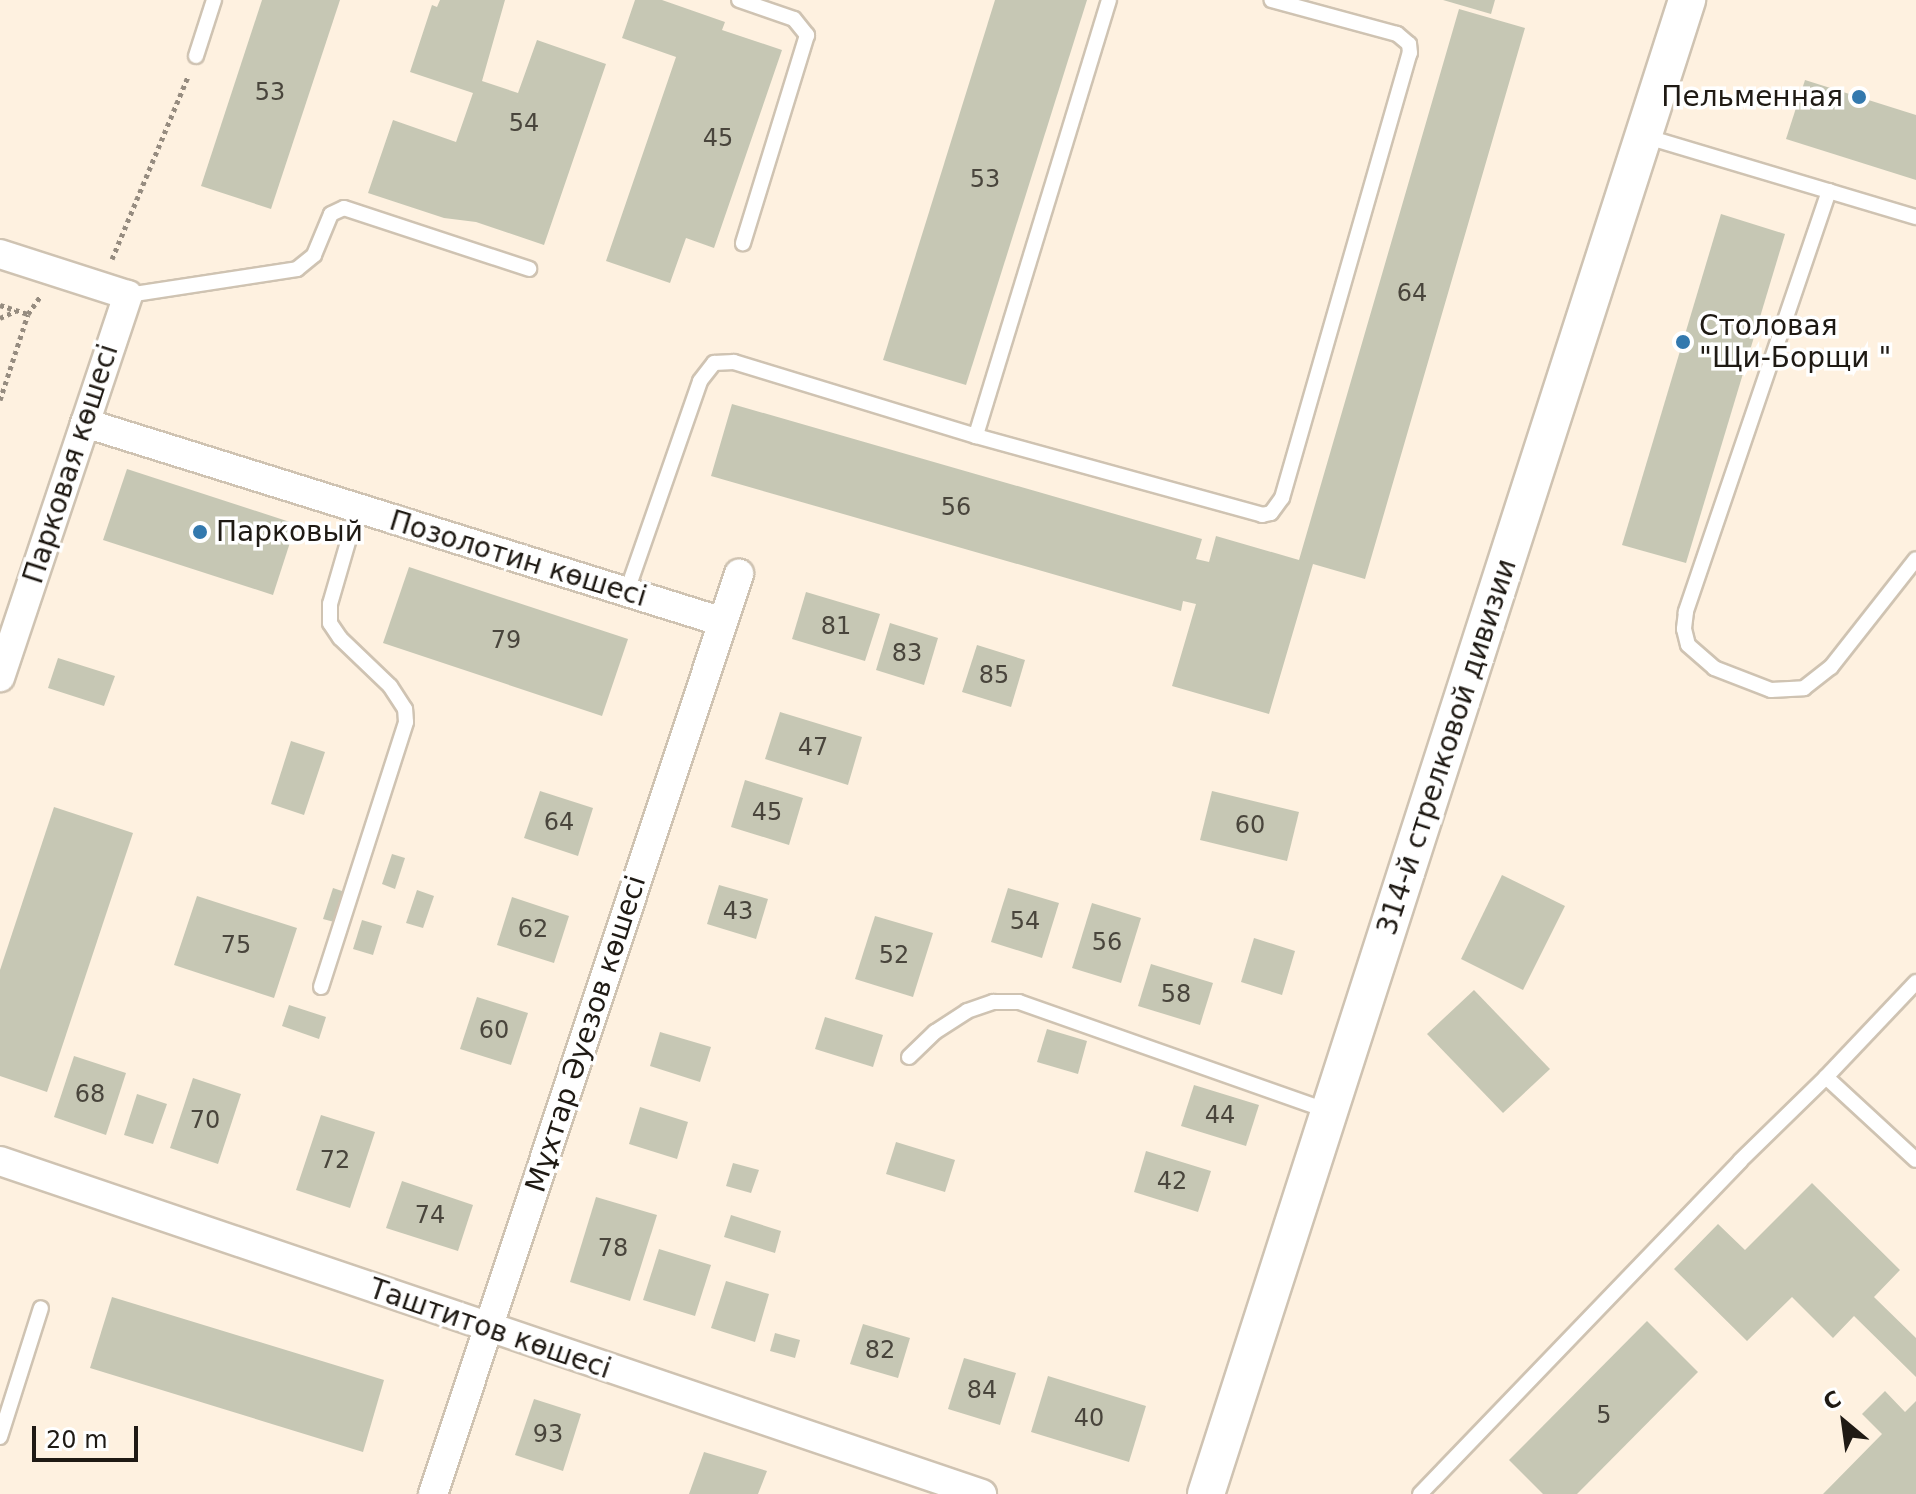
<!DOCTYPE html>
<html>
<head>
<meta charset="utf-8">
<style>
	body { margin:0 }
	#map { position:relative; width:1916px; height:1494px; overflow:hidden; background:#fef1e0; font-family:"DejaVu Sans",sans-serif }
	div>[style] { position:absolute }
	[style*='--x'] { left:calc(var(--x)*1px); top:calc(var(--y)*1px); width:calc(var(--w)*1px); rotate:calc(var(--a)*1deg) }
	.building>* { inset:0; background:#c6c7b4 }
	.path>* { height:5px; margin-top:-2.5px; transform-origin:0; background:repeating-linear-gradient(90deg,#968c80 0 4px,transparent 0 8px) }
	.roads { filter:drop-shadow(2px 0 #cfc3b2) drop-shadow(-2px 0 #cfc3b2) drop-shadow(0 2px #cfc3b2) drop-shadow(0 -2px #cfc3b2) }
	.service>* { height:14px; margin:-7px; padding:0 7px; transform-origin:7px; border-radius:7px; background:#fff }
	.minor>* { height:28px; margin:-14px; padding:0 14px; transform-origin:14px; border-radius:14px; background:#fff }
	.tertiary>* { height:36px; margin:-18px; padding:0 18px; transform-origin:18px; border-radius:18px; background:#fff }
	.dots>* { width:22px; height:22px; translate:-50% -50%; box-sizing:border-box; border:4px solid #fff; border-radius:50% }
	span { translate:-50% -50%; white-space:nowrap; text-align:center; line-height:1.15; -webkit-text-stroke:7px #fff; paint-order:stroke }
	.number-label { font-size:24px; color:#49453c }
	.number-label span { -webkit-text-stroke-width:0 }
	.poi-label { font-size:28px; color:#1f1a14 }
	.right { translate:-100% -50%; text-align:right }
	.left { translate:0 -50%; text-align:left }
	.street-label { font-size:28px; color:#1f1a14 }
	.north { position:absolute; left:1804px; top:1382px; width:80px; height:80px; -webkit-text-stroke:6px #fff; paint-order:stroke; rotate:331deg; font-size:22px; font-weight:700; line-height:32px; text-align:center; color:#1f1a14 }
	.north::after { content:''; display:block; margin:auto; width:28px; height:36px; background:#1f1a14; clip-path:polygon(50% 0,100% 100%,50% 72%,0 100%) }
	.scale { position:absolute; left:32px; top:1426px; width:106px; height:36px; box-sizing:border-box; border:4px solid #1f1a14; border-top:0; padding-left:10px; font-size:24px; line-height:28px; white-space:nowrap; color:#1f1a14; -webkit-text-stroke:6px #fff; paint-order:stroke }
</style>
</head>
<body>
<div id="map">
	<div class="building">
		<div style="clip-path:polygon(262px 0,340px 0,271px 209px,201px 186px)"></div>
		<div style="clip-path:polygon(440px 0,505px 0,482px 81px,518px 93px,537px 40px,606px 64px,544px 245px,476px 222px,444px 218px,368px 193px,393px 120px,456px 142px,473px 93px,410px 72px,432px 5px,437px 7px)"></div>
		<div style="clip-path:polygon(635px 0,662px 0,725px 22px,722px 30px,782px 50px,714px 248px,686px 238px,670px 283px,606px 261px,676px 57px,622px 38px)"></div>
		<div style="clip-path:polygon(995px 0,1087px 0,966px 385px,883px 360px)"></div>
		<div style="clip-path:polygon(1443px 0,1495px 0,1491px 14px)"></div>
		<div style="clip-path:polygon(1459px 9px,1525px 28px,1365px 579px,1313px 564px,1269px 714px,1172px 686px,1196px 604px,1183px 601px,1181px 611px,711px 476px,732px 404px,1202px 539px,1196px 559px,1209px 562px,1216px 536px,1299px 560px)"></div>
		<div style="clip-path:polygon(1805px 80px,1916px 115px,1916px 180px,1786px 139px)"></div>
		<div style="clip-path:polygon(1721px 214px,1785px 234px,1686px 563px,1622px 545px)"></div>
		<div style="clip-path:polygon(127px 469px,296px 524px,273px 595px,103px 540px)"></div>
		<div style="clip-path:polygon(409px 567px,628px 639px,602px 716px,383px 643px)"></div>
		<div style="clip-path:polygon(806px 592px,880px 614px,865px 661px,792px 639px)"></div>
		<div style="clip-path:polygon(890px 623px,938px 638px,924px 685px,876px 670px)"></div>
		<div style="clip-path:polygon(977px 645px,1025px 660px,1011px 707px,962px 692px)"></div>
		<div style="clip-path:polygon(58px 658px,115px 676px,104px 706px,48px 688px)"></div>
		<div style="clip-path:polygon(780px 712px,862px 737px,848px 785px,765px 759px)"></div>
		<div style="clip-path:polygon(291px 741px,325px 752px,304px 815px,271px 804px)"></div>
		<div style="clip-path:polygon(745px 780px,803px 798px,789px 845px,731px 827px)"></div>
		<div style="clip-path:polygon(540px 791px,593px 808px,578px 856px,524px 838px)"></div>
		<div style="clip-path:polygon(1212px 791px,1299px 812px,1287px 861px,1200px 840px)"></div>
		<div style="clip-path:polygon(54px 807px,133px 833px,47px 1092px,0 1076px,0 970px)"></div>
		<div style="clip-path:polygon(392px 854px,405px 858px,395px 889px,382px 884px)"></div>
		<div style="clip-path:polygon(1502px 875px,1565px 906px,1523px 990px,1461px 959px)"></div>
		<div style="clip-path:polygon(719px 885px,768px 899px,756px 939px,707px 924px)"></div>
		<div style="clip-path:polygon(333px 888px,348px 893px,338px 923px,323px 919px)"></div>
		<div style="clip-path:polygon(1008px 888px,1059px 903px,1042px 958px,991px 942px)"></div>
		<div style="clip-path:polygon(417px 890px,434px 896px,423px 928px,406px 923px)"></div>
		<div style="clip-path:polygon(197px 896px,297px 928px,274px 998px,174px 965px)"></div>
		<div style="clip-path:polygon(512px 897px,569px 916px,554px 963px,497px 945px)"></div>
		<div style="clip-path:polygon(1092px 903px,1141px 918px,1121px 983px,1072px 968px)"></div>
		<div style="clip-path:polygon(875px 916px,933px 933px,913px 997px,855px 979px)"></div>
		<div style="clip-path:polygon(362px 920px,382px 926px,373px 955px,353px 949px)"></div>
		<div style="clip-path:polygon(1254px 938px,1295px 951px,1282px 995px,1241px 982px)"></div>
		<div style="clip-path:polygon(1151px 964px,1213px 983px,1200px 1025px,1138px 1006px)"></div>
		<div style="clip-path:polygon(1474px 990px,1550px 1069px,1503px 1113px,1427px 1034px)"></div>
		<div style="clip-path:polygon(477px 997px,528px 1013px,511px 1065px,460px 1049px)"></div>
		<div style="clip-path:polygon(289px 1005px,326px 1017px,319px 1039px,282px 1026px)"></div>
		<div style="clip-path:polygon(825px 1017px,883px 1035px,873px 1067px,815px 1049px)"></div>
		<div style="clip-path:polygon(1047px 1029px,1087px 1041px,1078px 1074px,1037px 1062px)"></div>
		<div style="clip-path:polygon(660px 1032px,711px 1047px,700px 1082px,650px 1066px)"></div>
		<div style="clip-path:polygon(74px 1056px,126px 1073px,106px 1135px,54px 1117px)"></div>
		<div style="clip-path:polygon(193px 1078px,241px 1094px,218px 1164px,170px 1148px)"></div>
		<div style="clip-path:polygon(1194px 1085px,1259px 1105px,1246px 1146px,1181px 1126px)"></div>
		<div style="clip-path:polygon(137px 1094px,167px 1104px,153px 1144px,124px 1135px)"></div>
		<div style="clip-path:polygon(640px 1107px,688px 1122px,677px 1159px,629px 1144px)"></div>
		<div style="clip-path:polygon(321px 1115px,375px 1132px,350px 1208px,296px 1190px)"></div>
		<div style="clip-path:polygon(896px 1142px,955px 1160px,945px 1192px,886px 1174px)"></div>
		<div style="clip-path:polygon(1146px 1151px,1211px 1171px,1198px 1212px,1134px 1192px)"></div>
		<div style="clip-path:polygon(733px 1163px,759px 1170px,751px 1193px,726px 1186px)"></div>
		<div style="clip-path:polygon(402px 1181px,473px 1205px,458px 1251px,386px 1228px)"></div>
		<div style="clip-path:polygon(1812px 1183px,1900px 1270px,1874px 1297px,1916px 1338px,1916px 1377px,1854px 1316px,1833px 1338px,1792px 1297px,1747px 1341px,1674px 1269px,1718px 1224px,1745px 1250px)"></div>
		<div style="clip-path:polygon(596px 1197px,657px 1215px,630px 1301px,570px 1282px)"></div>
		<div style="clip-path:polygon(731px 1215px,781px 1231px,775px 1253px,724px 1237px)"></div>
		<div style="clip-path:polygon(659px 1249px,711px 1265px,695px 1316px,643px 1300px)"></div>
		<div style="clip-path:polygon(726px 1281px,769px 1294px,755px 1342px,711px 1328px)"></div>
		<div style="clip-path:polygon(112px 1297px,384px 1380px,363px 1452px,90px 1368px)"></div>
		<div style="clip-path:polygon(1647px 1321px,1698px 1372px,1577px 1494px,1543px 1494px,1509px 1460px)"></div>
		<div style="clip-path:polygon(863px 1324px,910px 1338px,898px 1378px,850px 1364px)"></div>
		<div style="clip-path:polygon(775px 1333px,800px 1340px,795px 1358px,770px 1351px)"></div>
		<div style="clip-path:polygon(964px 1358px,1016px 1373px,1000px 1425px,948px 1409px)"></div>
		<div style="clip-path:polygon(1048px 1376px,1146px 1406px,1129px 1462px,1031px 1432px)"></div>
		<div style="clip-path:polygon(1885px 1391px,1905px 1412px,1916px 1401px,1916px 1494px,1823px 1494px,1882px 1434px,1862px 1414px)"></div>
		<div style="clip-path:polygon(534px 1399px,581px 1414px,563px 1471px,515px 1455px)"></div>
		<div style="clip-path:polygon(704px 1452px,767px 1471px,758px 1494px,689px 1494px)"></div>
	</div>
	<div class="path">
		<div style="--x:112;--y:259;--w:198;--a:-67.4"></div>
		<div style="--x:0;--y:305;--w:29;--a:18"></div>
		<div style="--x:0;--y:318;--w:17;--a:-24"></div>
		<div style="--x:0;--y:400;--w:90;--a:-72"></div>
		<div style="--x:28;--y:314;--w:21;--a:-55"></div>
	</div>
	<div class="roads">
		<div class="service">
			<div style="--x:739;--y:0;--w:58;--a:19.1"></div>
			<div style="--x:794;--y:19;--w:21;--a:51"></div>
			<div style="--x:807;--y:35;--w:218;--a:107.1"></div>
			<div style="--x:1109;--y:0;--w:456;--a:107"></div>
			<div style="--x:976;--y:436;--w:297;--a:15.4"></div>
			<div style="--x:1262;--y:515;--w:9;--a:-13"></div>
			<div style="--x:1271;--y:513;--w:19;--a:-54"></div>
			<div style="--x:1282;--y:498;--w:463;--a:-74"></div>
			<div style="--x:1410;--y:53;--w:9;--a:-96"></div>
			<div style="--x:1409;--y:44;--w:16;--a:-140"></div>
			<div style="--x:1397;--y:34;--w:130;--a:-164.8"></div>
			<div style="--x:196;--y:56;--w:59;--a:-72.2"></div>
			<div style="--x:1644;--y:136;--w:284;--a:16.6"></div>
			<div style="--x:1829;--y:191;--w:445;--a:108.8"></div>
			<div style="--x:1686;--y:612;--w:17;--a:97"></div>
			<div style="--x:1684;--y:629;--w:16;--a:76"></div>
			<div style="--x:1688;--y:645;--w:35;--a:41"></div>
			<div style="--x:1714;--y:668;--w:61;--a:21.1"></div>
			<div style="--x:1771;--y:690;--w:33;--a:-3"></div>
			<div style="--x:1804;--y:688;--w:34;--a:-38"></div>
			<div style="--x:1831;--y:667;--w:137;--a:-51.8"></div>
			<div style="--x:128;--y:295;--w:171;--a:-8.7"></div>
			<div style="--x:297;--y:269;--w:22;--a:-39"></div>
			<div style="--x:314;--y:255;--w:44;--a:-67.5"></div>
			<div style="--x:331;--y:214;--w:14;--a:-25"></div>
			<div style="--x:344;--y:208;--w:195;--a:18.2"></div>
			<div style="--x:627;--y:591;--w:222;--a:-70.8"></div>
			<div style="--x:700;--y:381;--w:23;--a:-52"></div>
			<div style="--x:714;--y:363;--w:20;--a:-3"></div>
			<div style="--x:734;--y:362;--w:253;--a:17"></div>
			<div style="--x:321;--y:987;--w:278;--a:-72.2"></div>
			<div style="--x:406;--y:722;--w:13;--a:-94"></div>
			<div style="--x:405;--y:709;--w:27;--a:-123"></div>
			<div style="--x:390;--y:686;--w:69;--a:-136.2"></div>
			<div style="--x:340;--y:638;--w:18;--a:-124"></div>
			<div style="--x:330;--y:623;--w:19;--a:-90"></div>
			<div style="--x:330;--y:604;--w:97;--a:-73.8"></div>
			<div style="--x:909;--y:1057;--w:36;--a:-44"></div>
			<div style="--x:935;--y:1032;--w:38;--a:-33"></div>
			<div style="--x:967;--y:1011;--w:28;--a:-19"></div>
			<div style="--x:993;--y:1002;--w:26;--a:0"></div>
			<div style="--x:1019;--y:1002;--w:329;--a:19.4"></div>
			<div style="--x:1826;--y:1077;--w:131;--a:-46.5"></div>
			<div style="--x:0;--y:1437;--w:135;--a:-72.4"></div>
			<div style="--x:1420;--y:1494;--w:462;--a:-46.1"></div>
			<div style="--x:1740;--y:1161;--w:120;--a:-44.3"></div>
			<div style="--x:1826;--y:1077;--w:122;--a:42.7"></div>
		</div>
		<div class="minor">
			<div style="--x:0;--y:254;--w:134;--a:17.8"></div>
			<div style="--x:128;--y:295;--w:403;--a:108.5"></div>
			<div style="--x:85;--y:423;--w:668;--a:17.32"></div>
			<div style="--x:0;--y:1161;--w:1037;--a:18.73"></div>
			<div style="--x:433;--y:1494;--w:970;--a:-71.6"></div>
		</div>
		<div class="tertiary">
			<div style="--x:1206;--y:1494;--w:1570;--a:-72.15"></div>
		</div>
	</div>
	<div class="dots">
		<div style="left:1859px;top:97px;background:#3379ae"></div>
		<div style="left:1683px;top:342px;background:#3379ae"></div>
		<div style="left:200px;top:532px;background:#3379ae"></div>
	</div>
	<div class="number-label">
		<span style="left:270px;top:93px">53</span>
		<span style="left:524px;top:124px">54</span>
		<span style="left:718px;top:139px">45</span>
		<span style="left:985px;top:180px">53</span>
		<span style="left:1412px;top:294px">64</span>
		<span style="left:956px;top:508px">56</span>
		<span style="left:836px;top:627px">81</span>
		<span style="left:506px;top:641px">79</span>
		<span style="left:907px;top:654px">83</span>
		<span style="left:994px;top:676px">85</span>
		<span style="left:813px;top:748px">47</span>
		<span style="left:767px;top:813px">45</span>
		<span style="left:559px;top:823px">64</span>
		<span style="left:1250px;top:826px">60</span>
		<span style="left:738px;top:912px">43</span>
		<span style="left:1025px;top:922px">54</span>
		<span style="left:533px;top:930px">62</span>
		<span style="left:1107px;top:943px">56</span>
		<span style="left:236px;top:946px">75</span>
		<span style="left:894px;top:956px">52</span>
		<span style="left:1176px;top:995px">58</span>
		<span style="left:494px;top:1031px">60</span>
		<span style="left:90px;top:1095px">68</span>
		<span style="left:1220px;top:1116px">44</span>
		<span style="left:205px;top:1121px">70</span>
		<span style="left:335px;top:1161px">72</span>
		<span style="left:1172px;top:1182px">42</span>
		<span style="left:430px;top:1216px">74</span>
		<span style="left:613px;top:1249px">78</span>
		<span style="left:880px;top:1351px">82</span>
		<span style="left:982px;top:1391px">84</span>
		<span style="left:1604px;top:1416px">5</span>
		<span style="left:1089px;top:1419px">40</span>
		<span style="left:548px;top:1435px">93</span>
	</div>
	<div class="poi-label">
		<span class="right" style="left:1843px;top:97px">Пельменная</span>
		<span class="left" style="left:1699px;top:342px">Столовая<br>"Щи-Борщи "</span>
		<span class="left" style="left:216px;top:532px">Парковый</span>
	</div>
	<div class="street-label">
		<span style="left:71px;top:464px;rotate:-72deg">Парковая көшесі</span>
		<span style="left:518px;top:559px;rotate:17deg">Позолотин көшесі</span>
		<span style="left:1447px;top:747px;rotate:-72deg">314-й стрелковой дивизии</span>
		<span style="left:586px;top:1034px;rotate:-72deg">Мұхтар Әуезов көшесі</span>
		<span style="left:490px;top:1329px;rotate:19deg">Таштитов көшесі</span>
	</div>
	<div class="north">С</div>
	<div class="scale">20 m</div>
</div>
</body>
</html>
